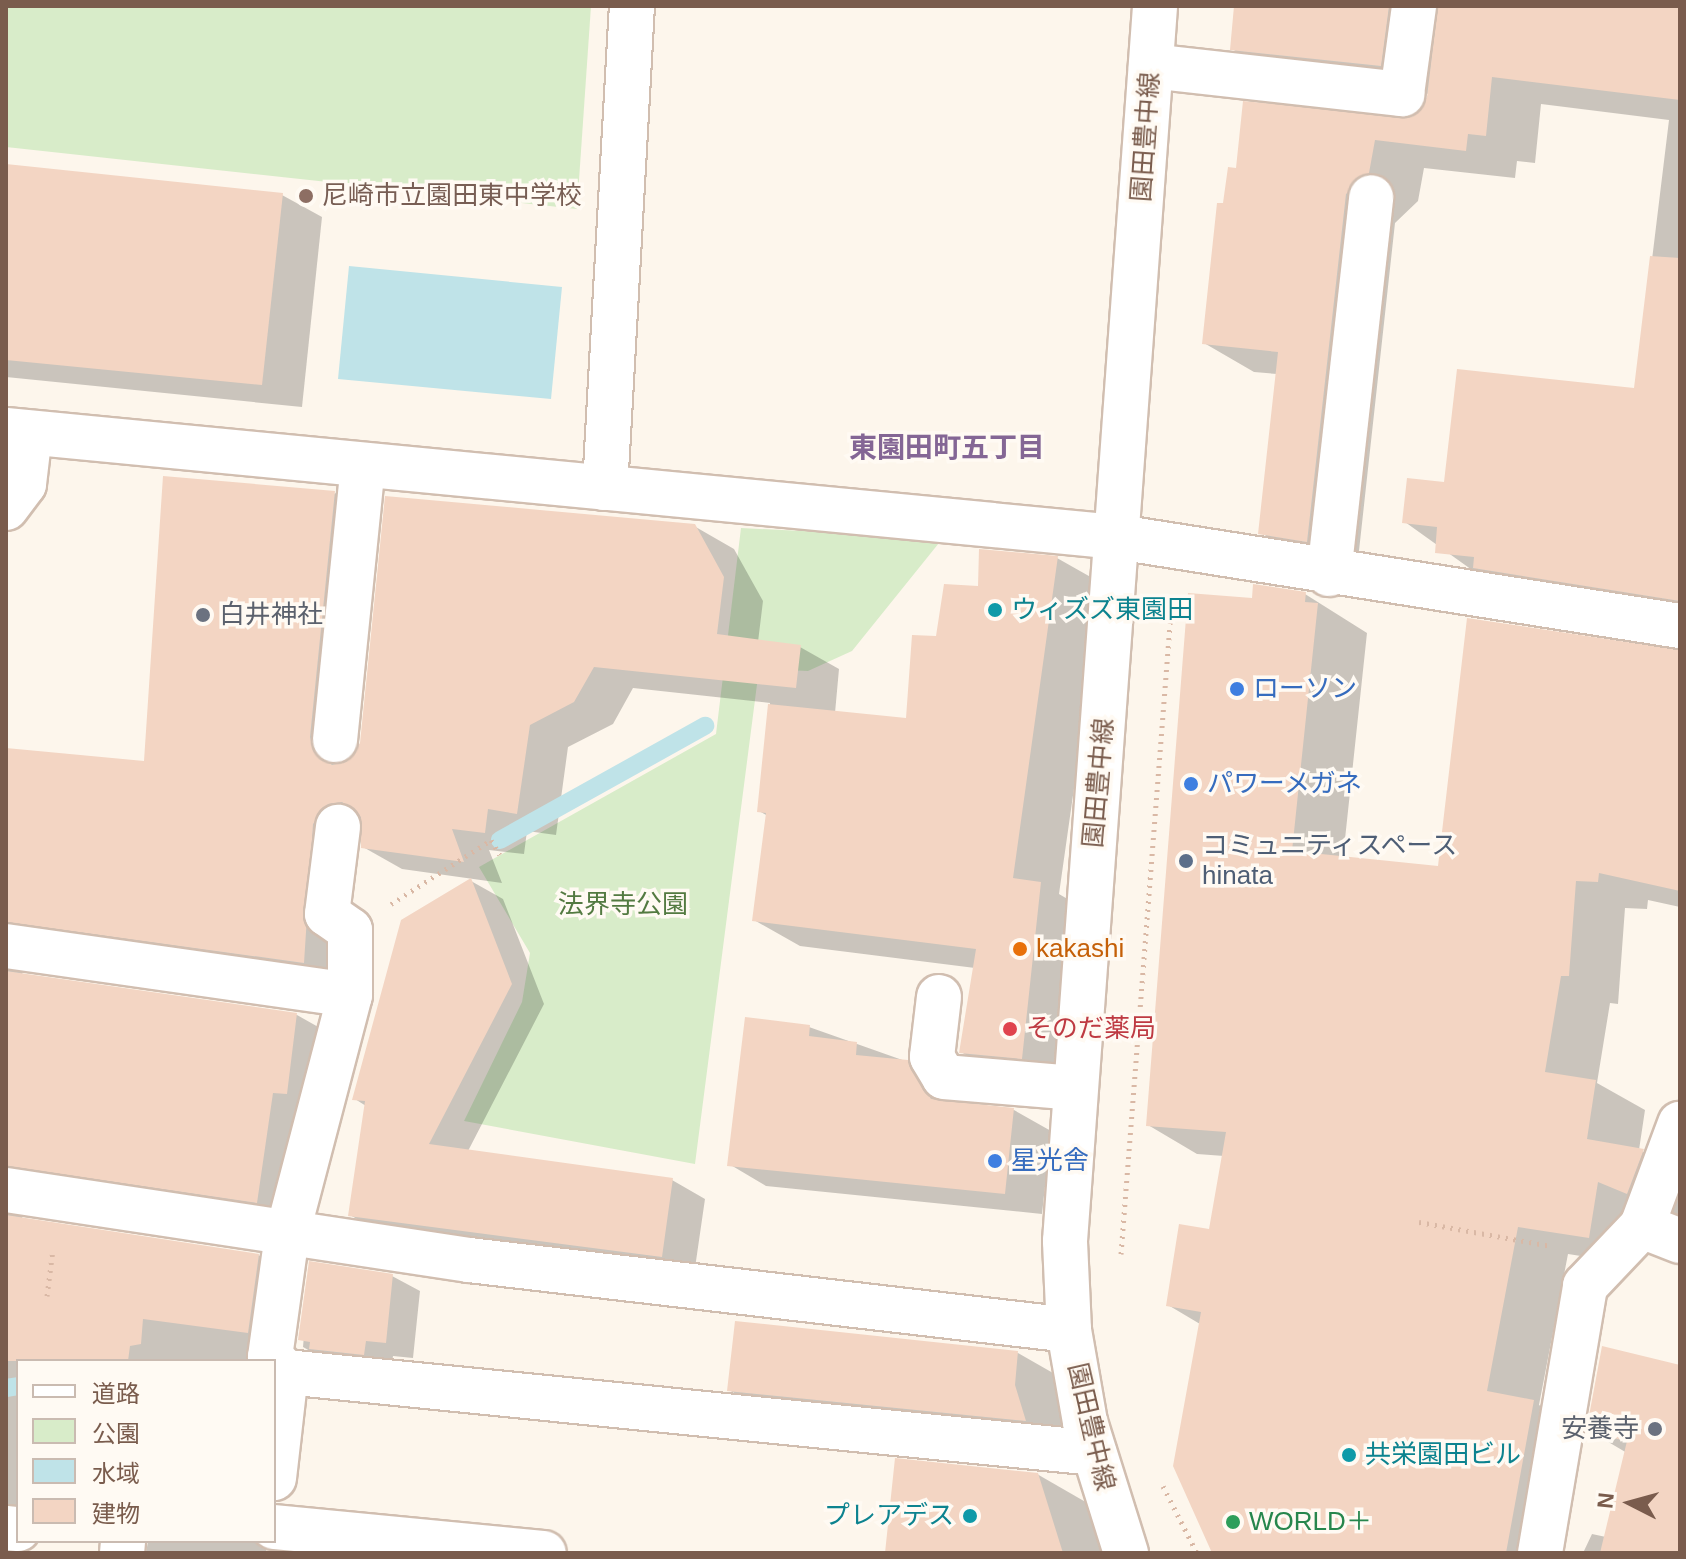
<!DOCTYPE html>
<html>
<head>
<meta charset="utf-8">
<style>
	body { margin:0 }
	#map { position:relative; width:1686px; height:1559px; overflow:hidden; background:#fdf6ec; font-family:Arial,"Noto Sans JP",sans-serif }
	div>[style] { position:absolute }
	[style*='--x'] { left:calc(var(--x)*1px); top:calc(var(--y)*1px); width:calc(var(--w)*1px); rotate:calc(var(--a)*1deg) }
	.green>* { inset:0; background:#d8ecc9 }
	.water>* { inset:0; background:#bfe3e8 }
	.shadow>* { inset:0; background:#0003 }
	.stream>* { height:18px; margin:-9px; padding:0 9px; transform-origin:9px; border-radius:9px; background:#bfe3e8 }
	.building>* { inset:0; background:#f3d5c3 }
	.path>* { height:5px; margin-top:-2.5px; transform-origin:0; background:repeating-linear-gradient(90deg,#d9b8a5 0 2px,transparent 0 8px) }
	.roads { filter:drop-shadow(2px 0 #d1beb0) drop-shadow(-2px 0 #d1beb0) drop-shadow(0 2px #d1beb0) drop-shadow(0 -2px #d1beb0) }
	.minor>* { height:44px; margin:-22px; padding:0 22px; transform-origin:22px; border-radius:22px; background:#fff }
	.tertiary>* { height:44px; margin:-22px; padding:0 22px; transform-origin:22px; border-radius:22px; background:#fff }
	.dots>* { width:22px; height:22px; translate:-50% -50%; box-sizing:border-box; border:4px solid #fffaf3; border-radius:50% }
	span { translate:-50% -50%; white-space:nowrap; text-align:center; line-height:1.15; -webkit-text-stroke:7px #fffaf3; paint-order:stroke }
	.street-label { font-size:26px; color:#7a5c4d }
	.education-label { font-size:26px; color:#785e54 }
	.left { translate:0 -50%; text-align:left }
	.culture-label { font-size:26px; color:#0d838f }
	.right { translate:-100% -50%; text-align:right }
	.worship-label { font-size:26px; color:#5b616d }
	.shop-label { font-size:26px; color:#366cbe }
	.service-label { font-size:26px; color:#4e5e75 }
	.park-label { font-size:26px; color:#537a41 }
	.food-label { font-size:26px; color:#c56008 }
	.health-label { font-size:26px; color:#be3a42 }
	.leisure-label { font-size:26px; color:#27864d }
	.neighbourhood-label { font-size:28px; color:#846695; font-weight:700 }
	.frame { position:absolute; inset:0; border:8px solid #7a5c4d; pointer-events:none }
	.legend { position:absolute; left:16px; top:1359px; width:260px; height:184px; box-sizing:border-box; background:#fffaf3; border:2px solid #cabbb1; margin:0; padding:10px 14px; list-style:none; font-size:24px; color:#7a5c4d }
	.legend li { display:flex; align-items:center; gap:16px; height:40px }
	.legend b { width:40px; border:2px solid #cabbb1 }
	.north { position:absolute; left:1590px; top:1463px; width:80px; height:80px; -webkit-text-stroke:6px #fffaf3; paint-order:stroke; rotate:276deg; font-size:22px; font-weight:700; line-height:32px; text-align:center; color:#7a5c4d }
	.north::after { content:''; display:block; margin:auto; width:28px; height:36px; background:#7a5c4d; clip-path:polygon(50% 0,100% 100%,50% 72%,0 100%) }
</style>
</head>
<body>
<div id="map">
	<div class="green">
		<div style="clip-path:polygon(6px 6px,591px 6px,577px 209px,6px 147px)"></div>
		<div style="clip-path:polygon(741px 528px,943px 538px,852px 651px,808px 671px,759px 669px,695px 1164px,464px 1121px,522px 1002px,530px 953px,479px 867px,716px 734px)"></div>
	</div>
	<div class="water">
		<div style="clip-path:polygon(349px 266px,562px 287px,551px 399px,338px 379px)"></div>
	</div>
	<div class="shadow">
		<div style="clip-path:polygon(1236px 6px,1680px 6px,1680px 620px,1486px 580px,1405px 522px,1446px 484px,1636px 391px,1669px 120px,1541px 104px,1535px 163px,1517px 161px,1515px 178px,1424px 168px,1418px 201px,1395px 223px,1357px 569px,1310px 561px,1261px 533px,1277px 374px,1254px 372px,1204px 343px,1225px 205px,1238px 170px,1413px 119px,1429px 94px,1282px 77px,1232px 49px)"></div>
		<div style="clip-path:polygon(6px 166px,282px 195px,322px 217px,302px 407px,6px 377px)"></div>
		<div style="clip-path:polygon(335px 493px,374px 516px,349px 762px,694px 526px,734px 549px,763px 601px,758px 642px,800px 647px,839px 669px,835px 713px,907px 720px,938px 638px,980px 588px,1057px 558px,1103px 584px,1059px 894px,1086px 910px,1068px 1083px,1006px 1078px,961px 1052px,975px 968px,800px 946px,754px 920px,768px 816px,759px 811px,770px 703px,633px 688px,613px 724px,568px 747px,556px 835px,527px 831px,524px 854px,489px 850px,502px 883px,402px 869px,363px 847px,363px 832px,352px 847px,342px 984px,25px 953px,22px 976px,297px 1015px,336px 1037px,296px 1224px,20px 1210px,23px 1220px,258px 1255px,298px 1278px,271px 1361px,18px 1361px,22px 1553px,6px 1553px,6px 750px,146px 763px)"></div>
		<div style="clip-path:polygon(1305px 594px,1367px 633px,1343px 858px,1440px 868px,1680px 651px,1680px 907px,1648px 900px,1647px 909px,1625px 908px,1618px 1004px,1610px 1003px,1597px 1083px,1645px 1110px,1639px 1150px,1680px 1172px,1680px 1213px,1677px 1221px,1648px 1209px,1639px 1265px,1568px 1254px,1539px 1405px,1583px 1430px,1561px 1553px,1217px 1553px,1200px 1324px,1168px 1305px,1211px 1231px,1224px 1156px,1197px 1154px,1148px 1125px,1254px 600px)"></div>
		<div style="clip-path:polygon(471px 881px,503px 899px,544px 1004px,468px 1151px,672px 1180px,705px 1199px,694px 1275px,383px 1234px,350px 1215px,366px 1106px,355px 1099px)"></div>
		<div style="clip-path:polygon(809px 1027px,908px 1062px,945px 1084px,957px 1104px,1014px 1110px,1051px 1131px,1042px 1214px,766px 1186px,729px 1164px)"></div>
		<div style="clip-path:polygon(310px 1263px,392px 1276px,420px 1291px,413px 1358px,393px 1356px,391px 1369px,331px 1363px,303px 1347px)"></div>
		<div style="clip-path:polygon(1018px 1353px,1095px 1397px,1101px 1464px,806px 1434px,729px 1390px)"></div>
		<div style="clip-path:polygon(1680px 1367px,1680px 1553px,1583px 1553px,1592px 1534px,1606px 1537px,1627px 1453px,1588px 1430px)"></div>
		<div style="clip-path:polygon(1037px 1474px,1103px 1512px,1116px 1553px,887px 1553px)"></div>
		<div style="clip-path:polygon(148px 1541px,267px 1541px,266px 1553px,146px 1553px)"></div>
	</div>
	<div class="stream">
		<div style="--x:500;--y:840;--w:235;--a:-29.1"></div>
		<div style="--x:6;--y:1388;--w:12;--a:-9"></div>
	</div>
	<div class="building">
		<div style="clip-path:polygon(1234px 6px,1389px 6px,1381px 66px,1230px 50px)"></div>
		<div style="clip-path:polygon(1438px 6px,1680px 6px,1680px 100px,1492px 77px,1486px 136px,1468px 134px,1466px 151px,1375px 140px,1369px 173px,1346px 194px,1307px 542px,1258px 534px,1278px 352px,1202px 344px,1217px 203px,1223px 203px,1228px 167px,1236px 168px,1243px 101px,1412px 117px,1427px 97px)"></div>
		<div style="clip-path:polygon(6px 164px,283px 193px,262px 385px,6px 360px)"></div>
		<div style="clip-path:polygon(1650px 256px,1680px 258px,1680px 601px,1473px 568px,1474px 557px,1435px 553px,1437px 527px,1402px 523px,1407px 478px,1444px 482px,1457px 369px,1634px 388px)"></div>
		<div style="clip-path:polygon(163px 476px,335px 491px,310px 737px,313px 751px,332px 765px,346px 762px,360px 743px,385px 496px,695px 524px,724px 577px,717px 634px,801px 645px,796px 688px,594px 667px,574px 702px,530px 725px,517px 814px,488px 809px,485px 833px,452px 829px,464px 862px,361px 848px,361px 817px,342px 802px,328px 804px,313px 824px,304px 963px,6px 922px,6px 748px,144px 761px)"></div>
		<div style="clip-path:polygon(979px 549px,1058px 556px,1013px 878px,1041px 882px,1022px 1059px,959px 1053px,976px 949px,752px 921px,766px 813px,757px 812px,768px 704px,906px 718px,912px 635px,936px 636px,944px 584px,978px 586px)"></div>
		<div style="clip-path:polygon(1253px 584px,1306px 592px,1305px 602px,1318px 603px,1292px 851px,1438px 866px,1467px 618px,1680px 650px,1680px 891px,1599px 873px,1598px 882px,1576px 881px,1569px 976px,1561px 976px,1545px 1072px,1596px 1080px,1587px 1139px,1644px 1149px,1627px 1194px,1598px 1182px,1589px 1238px,1518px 1227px,1487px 1391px,1534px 1400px,1506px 1553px,1212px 1553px,1173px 1466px,1201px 1312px,1166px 1306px,1179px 1224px,1209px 1229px,1226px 1132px,1146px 1126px,1188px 593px,1252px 598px)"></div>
		<div style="clip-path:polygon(471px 878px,512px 984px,429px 1144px,673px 1178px,662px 1257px,348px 1216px,365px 1101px,352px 1100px,401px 920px)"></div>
		<div style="clip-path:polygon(6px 971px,297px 1013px,287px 1094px,273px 1093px,257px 1203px,6px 1166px)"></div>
		<div style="clip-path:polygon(745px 1017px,810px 1025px,809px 1036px,857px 1042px,856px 1055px,908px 1060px,931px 1099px,1014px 1108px,1005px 1194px,727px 1166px)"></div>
		<div style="clip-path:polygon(6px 1215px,259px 1254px,248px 1333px,143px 1319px,141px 1344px,130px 1346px,128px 1361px,6px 1361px)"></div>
		<div style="clip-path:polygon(309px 1261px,393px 1274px,386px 1343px,366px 1341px,364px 1355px,309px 1349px,310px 1342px,298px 1340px)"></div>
		<div style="clip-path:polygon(735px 1321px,1018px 1351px,1015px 1385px,1026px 1421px,727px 1391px)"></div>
		<div style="clip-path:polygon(1602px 1346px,1680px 1365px,1680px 1553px,1600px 1553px,1627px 1441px,1586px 1432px)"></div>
		<div style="clip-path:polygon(895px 1458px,1038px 1473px,1063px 1553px,885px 1553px)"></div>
	</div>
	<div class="path">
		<div style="--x:391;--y:904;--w:119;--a:-32.6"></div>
		<div style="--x:491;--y:840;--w:17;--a:59"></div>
		<div style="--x:1419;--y:1222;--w:134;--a:10.3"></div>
		<div style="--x:1121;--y:1254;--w:658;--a:-85.55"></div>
		<div style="--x:47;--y:1296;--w:47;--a:-82.7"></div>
		<div style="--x:1163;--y:1486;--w:75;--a:63.1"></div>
	</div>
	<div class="roads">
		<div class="minor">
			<div style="--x:1151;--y:66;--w:253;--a:6.4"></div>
			<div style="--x:1402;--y:94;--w:89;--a:-82.2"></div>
			<div style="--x:6;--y:430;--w:1117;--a:5.5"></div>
			<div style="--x:1118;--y:537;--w:569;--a:9"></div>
			<div style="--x:605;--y:488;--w:483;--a:-86.8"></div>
			<div style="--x:6;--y:508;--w:30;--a:-53"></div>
			<div style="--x:24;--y:484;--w:51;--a:-83.3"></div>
			<div style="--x:1329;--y:574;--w:379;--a:-83.6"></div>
			<div style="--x:335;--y:740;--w:275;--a:-84.2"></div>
			<div style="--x:6;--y:946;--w:347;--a:8.1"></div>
			<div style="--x:939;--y:997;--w:60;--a:96.7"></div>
			<div style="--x:932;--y:1057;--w:23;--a:59"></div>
			<div style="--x:944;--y:1077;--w:130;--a:4.8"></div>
			<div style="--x:6;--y:1190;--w:468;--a:8.6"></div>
			<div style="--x:469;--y:1260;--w:604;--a:6.65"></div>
			<div style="--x:1642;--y:1226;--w:41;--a:21.5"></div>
			<div style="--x:286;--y:1372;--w:812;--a:5.72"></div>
			<div style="--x:274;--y:1478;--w:107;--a:-83.5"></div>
			<div style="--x:286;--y:1372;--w:22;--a:-137"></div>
			<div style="--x:270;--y:1357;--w:123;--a:-82.1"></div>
			<div style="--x:287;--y:1235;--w:248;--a:-75.3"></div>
			<div style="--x:350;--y:995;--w:65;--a:-90"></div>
			<div style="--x:350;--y:930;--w:28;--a:-145"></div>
			<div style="--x:327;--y:914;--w:88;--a:-82.8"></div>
			<div style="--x:274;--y:1527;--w:271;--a:5.5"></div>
			<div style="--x:6;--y:1528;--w:12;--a:5"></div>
			<div style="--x:122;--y:1553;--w:12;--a:-85"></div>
			<div style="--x:1540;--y:1553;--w:271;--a:-80.4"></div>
			<div style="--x:1585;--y:1286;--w:83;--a:-46.5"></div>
			<div style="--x:1642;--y:1226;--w:109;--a:-69.6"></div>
		</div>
		<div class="tertiary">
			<div style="--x:1126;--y:1553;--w:137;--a:-107.4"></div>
			<div style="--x:1085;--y:1422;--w:93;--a:-99.9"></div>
			<div style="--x:1069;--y:1330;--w:89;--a:-92.6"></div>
			<div style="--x:1065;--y:1241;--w:1238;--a:-85.83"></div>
		</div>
	</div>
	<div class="dots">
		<div style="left:306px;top:196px;background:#8d6e63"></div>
		<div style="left:995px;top:610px;background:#0f9aa8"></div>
		<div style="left:203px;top:615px;background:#6b7280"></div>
		<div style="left:1237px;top:689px;background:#3f7fe0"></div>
		<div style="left:1191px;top:784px;background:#3f7fe0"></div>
		<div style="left:1186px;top:861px;background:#5c6f8a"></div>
		<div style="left:1020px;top:949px;background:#e8710a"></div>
		<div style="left:1010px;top:1029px;background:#e0444e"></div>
		<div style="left:995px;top:1161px;background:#3f7fe0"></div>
		<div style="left:1655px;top:1429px;background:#6b7280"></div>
		<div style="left:1349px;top:1455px;background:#0f9aa8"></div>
		<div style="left:970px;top:1516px;background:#0f9aa8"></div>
		<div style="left:1233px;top:1522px;background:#2e9e5b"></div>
	</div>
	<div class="street-label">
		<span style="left:1146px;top:137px;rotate:-86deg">園田豊中線</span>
		<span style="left:1099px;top:783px;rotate:-85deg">園田豊中線</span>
		<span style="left:1091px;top:1427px;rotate:77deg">園田豊中線</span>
	</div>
	<div class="education-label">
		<span class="left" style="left:322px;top:196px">尼崎市立園田東中学校</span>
	</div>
	<div class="culture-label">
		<span class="left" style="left:1011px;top:610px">ウィズズ東園田</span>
		<span class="left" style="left:1365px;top:1455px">共栄園田ビル</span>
		<span class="right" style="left:954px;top:1516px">プレアデス</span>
	</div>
	<div class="worship-label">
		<span class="left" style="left:219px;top:615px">白井神社</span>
		<span class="right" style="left:1639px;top:1429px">安養寺</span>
	</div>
	<div class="shop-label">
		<span class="left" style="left:1253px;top:689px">ローソン</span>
		<span class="left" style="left:1207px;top:784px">パワーメガネ</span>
		<span class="left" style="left:1011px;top:1161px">星光舎</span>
	</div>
	<div class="service-label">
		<span class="left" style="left:1202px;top:861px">コミュニティスペース<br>hinata</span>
	</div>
	<div class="park-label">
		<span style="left:623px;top:905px">法界寺公園</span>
	</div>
	<div class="food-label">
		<span class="left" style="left:1036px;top:949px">kakashi</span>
	</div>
	<div class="health-label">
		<span class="left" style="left:1026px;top:1029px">そのだ薬局</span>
	</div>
	<div class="leisure-label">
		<span class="left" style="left:1249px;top:1522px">WORLD＋</span>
	</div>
	<div class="neighbourhood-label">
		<span style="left:947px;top:448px">東園田町五丁目</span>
	</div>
	<div class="frame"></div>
	<ul class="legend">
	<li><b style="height:10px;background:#fff"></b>道路</li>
	<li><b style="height:22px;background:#d8ecc9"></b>公園</li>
	<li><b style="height:22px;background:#bfe3e8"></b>水域</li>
	<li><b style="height:22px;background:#f3d5c3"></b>建物</li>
	</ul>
	<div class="north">N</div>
</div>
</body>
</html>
